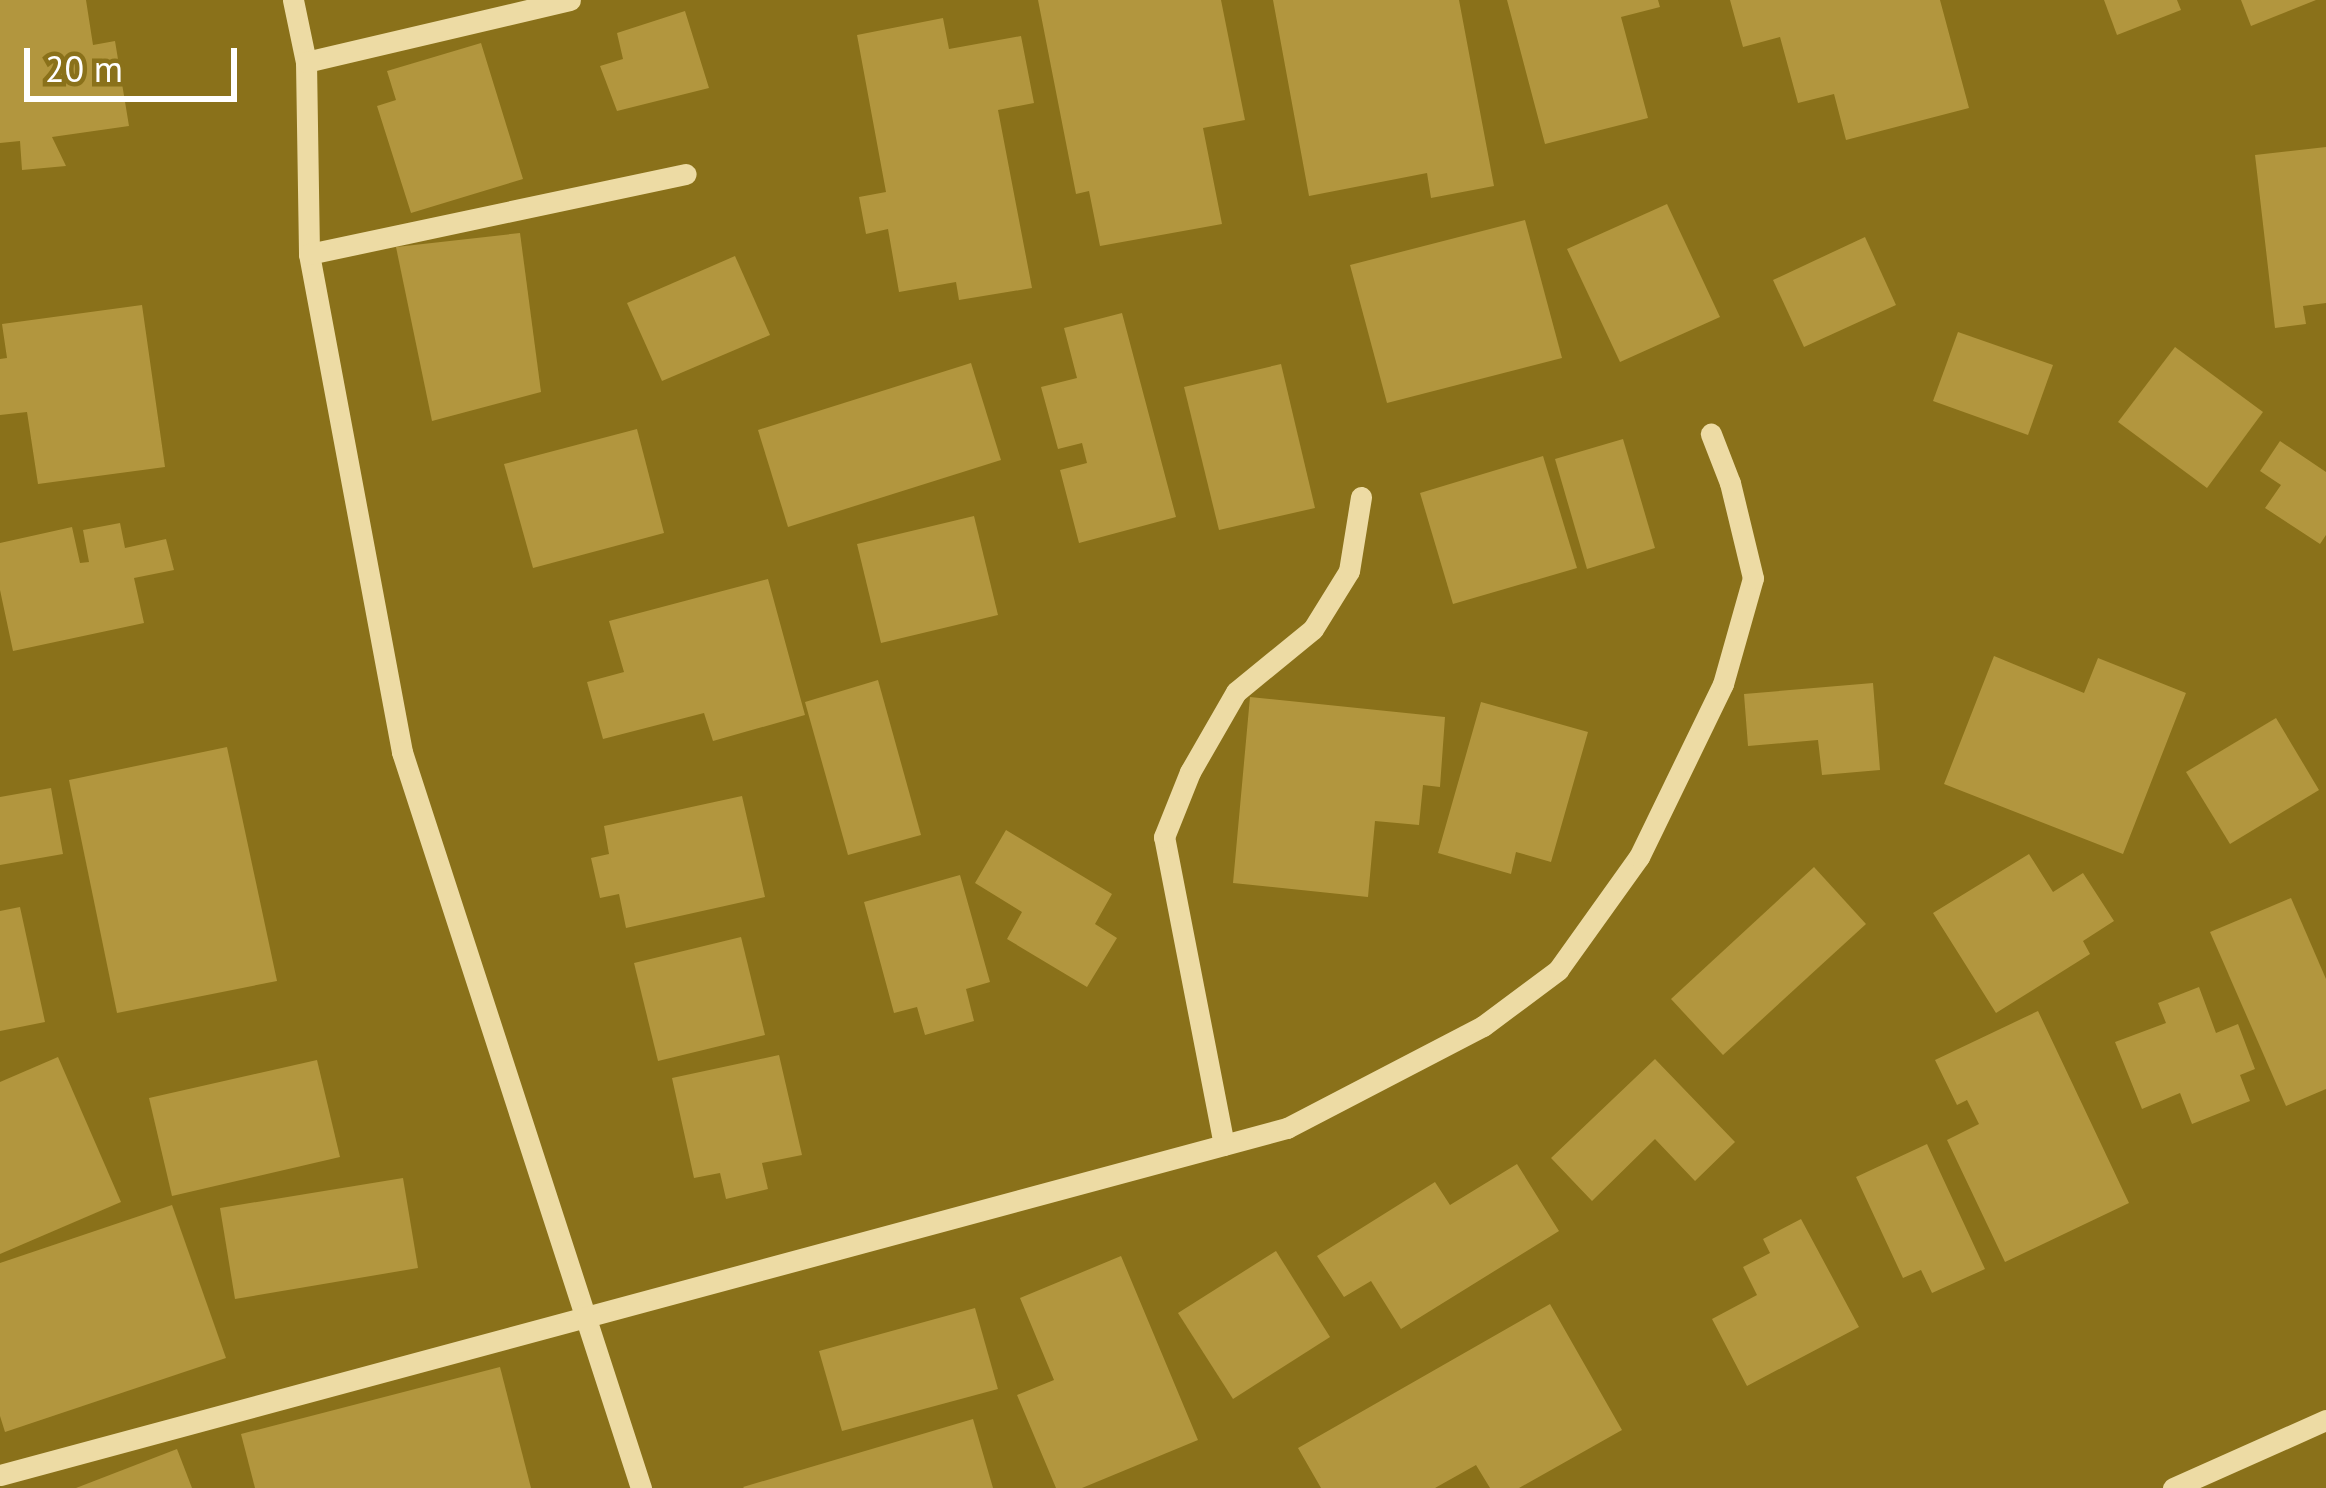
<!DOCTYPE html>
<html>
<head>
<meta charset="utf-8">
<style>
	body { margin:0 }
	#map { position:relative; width:2326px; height:1488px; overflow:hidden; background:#8a711a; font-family:"PT Sans",sans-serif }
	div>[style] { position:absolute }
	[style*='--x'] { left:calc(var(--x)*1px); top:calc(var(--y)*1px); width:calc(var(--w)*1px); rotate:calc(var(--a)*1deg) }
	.building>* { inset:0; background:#b2963e }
	.minor>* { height:21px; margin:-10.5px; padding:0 10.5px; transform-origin:10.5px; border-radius:10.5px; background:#eddba4 }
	span { translate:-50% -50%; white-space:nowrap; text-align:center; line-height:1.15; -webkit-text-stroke:12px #8a711a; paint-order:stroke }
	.scale { position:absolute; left:24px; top:48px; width:213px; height:54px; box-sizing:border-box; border:6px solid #fff; border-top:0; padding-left:15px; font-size:36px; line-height:42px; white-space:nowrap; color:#fff; -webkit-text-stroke:9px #8a711a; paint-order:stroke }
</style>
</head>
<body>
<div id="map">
	<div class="building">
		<div style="clip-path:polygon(0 0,86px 0,93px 45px,115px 41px,129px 126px,52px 137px,66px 166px,22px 170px,20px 141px,0 143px)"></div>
		<div style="clip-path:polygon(1038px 0,1221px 0,1245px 120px,1203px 128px,1222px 224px,1100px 246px,1089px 191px,1076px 194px)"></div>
		<div style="clip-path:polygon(1273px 0,1459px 0,1494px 186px,1431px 198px,1427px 173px,1309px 196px)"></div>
		<div style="clip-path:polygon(1507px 0,1658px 0,1660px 7px,1621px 17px,1648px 118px,1545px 144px)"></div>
		<div style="clip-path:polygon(1730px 0,1940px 0,1969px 108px,1846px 140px,1834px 94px,1798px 103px,1780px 37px,1743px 47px)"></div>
		<div style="clip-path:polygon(2104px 0,2177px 0,2181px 10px,2117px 35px)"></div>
		<div style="clip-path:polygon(2241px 0,2316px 0,2251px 26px)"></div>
		<div style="clip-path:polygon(685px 11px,709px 88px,617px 111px,600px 66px,623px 59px,617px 33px)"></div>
		<div style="clip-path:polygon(943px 18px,949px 49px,1021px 36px,1034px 103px,998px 110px,1032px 288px,959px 300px,956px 282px,899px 292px,888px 229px,866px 234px,859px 197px,886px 192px,857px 35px)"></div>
		<div style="clip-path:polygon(481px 43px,523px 179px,411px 213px,377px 106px,396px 100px,387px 71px)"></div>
		<div style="clip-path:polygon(2326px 147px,2326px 303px,2303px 306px,2306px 324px,2275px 328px,2255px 155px)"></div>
		<div style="clip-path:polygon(1667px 204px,1720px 317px,1620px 362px,1567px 249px)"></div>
		<div style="clip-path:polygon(1525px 220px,1562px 358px,1387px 403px,1350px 265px)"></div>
		<div style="clip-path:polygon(520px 233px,541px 392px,432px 421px,396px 247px)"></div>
		<div style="clip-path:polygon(1865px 237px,1896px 305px,1804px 347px,1773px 280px)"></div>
		<div style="clip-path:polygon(735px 256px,770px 335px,662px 381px,627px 303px)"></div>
		<div style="clip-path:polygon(142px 305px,165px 467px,38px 484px,27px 412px,0 415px,0 359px,7px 358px,2px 324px)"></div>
		<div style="clip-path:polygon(1122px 313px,1176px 517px,1079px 543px,1060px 470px,1087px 463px,1082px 443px,1058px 449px,1041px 387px,1077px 378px,1064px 328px)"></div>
		<div style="clip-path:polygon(1958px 332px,2053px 365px,2028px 435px,1933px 401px)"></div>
		<div style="clip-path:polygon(2175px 347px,2263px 412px,2207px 488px,2118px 422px)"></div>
		<div style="clip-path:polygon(971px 363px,1001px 460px,788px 527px,758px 430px)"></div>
		<div style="clip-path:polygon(1281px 364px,1315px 508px,1219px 530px,1184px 387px)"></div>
		<div style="clip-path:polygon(637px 429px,664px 533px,533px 568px,504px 464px)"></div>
		<div style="clip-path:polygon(1623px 439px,1655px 548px,1587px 569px,1555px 459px)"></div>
		<div style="clip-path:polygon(2280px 441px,2326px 472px,2326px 535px,2320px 544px,2265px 508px,2281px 485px,2260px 471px)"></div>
		<div style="clip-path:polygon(1543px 456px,1577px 568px,1453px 604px,1420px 493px)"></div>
		<div style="clip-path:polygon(974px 516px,998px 615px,881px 643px,857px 544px)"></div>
		<div style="clip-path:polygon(120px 523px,125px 548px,166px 539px,174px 570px,134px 578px,144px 623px,13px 651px,0 590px,0 543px,72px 527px,80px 563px,89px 562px,83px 530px)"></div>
		<div style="clip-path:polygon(768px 579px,805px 715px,713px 741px,704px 713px,603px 739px,587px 682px,624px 672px,609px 621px)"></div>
		<div style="clip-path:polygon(1994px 656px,2084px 693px,2098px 658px,2186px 693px,2123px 854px,1944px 784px)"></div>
		<div style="clip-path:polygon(878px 680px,921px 835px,848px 855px,805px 702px)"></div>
		<div style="clip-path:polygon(1873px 683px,1880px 770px,1822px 775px,1818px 740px,1748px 746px,1744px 694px)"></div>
		<div style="clip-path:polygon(1250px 697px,1445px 717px,1440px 787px,1423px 785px,1419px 825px,1375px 821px,1368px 897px,1233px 883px)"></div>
		<div style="clip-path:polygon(1481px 702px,1588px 732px,1551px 862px,1516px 852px,1511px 874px,1438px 853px)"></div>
		<div style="clip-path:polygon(2276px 718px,2319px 790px,2230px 844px,2186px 772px)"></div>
		<div style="clip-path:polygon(227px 747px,277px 981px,117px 1013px,69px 780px)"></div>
		<div style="clip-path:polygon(51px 788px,63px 854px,0 865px,0 797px)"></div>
		<div style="clip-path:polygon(742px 796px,765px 897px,626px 928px,619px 894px,600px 898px,591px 858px,609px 854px,604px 826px)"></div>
		<div style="clip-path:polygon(1006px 830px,1112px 894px,1095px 924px,1117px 938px,1087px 987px,1007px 939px,1022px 912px,975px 883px)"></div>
		<div style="clip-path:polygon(2029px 854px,2053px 892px,2083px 873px,2114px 921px,2083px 941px,2090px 954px,1996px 1013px,1933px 913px)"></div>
		<div style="clip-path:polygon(1814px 867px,1866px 924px,1723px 1055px,1671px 999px)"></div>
		<div style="clip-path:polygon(960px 875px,990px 982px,966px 989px,974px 1021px,925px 1035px,917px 1007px,894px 1013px,864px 902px)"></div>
		<div style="clip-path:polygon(2291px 898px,2326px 979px,2326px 1089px,2286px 1106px,2210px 932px)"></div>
		<div style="clip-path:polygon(20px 907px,45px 1022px,0 1031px,0 911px)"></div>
		<div style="clip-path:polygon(741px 937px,765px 1035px,658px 1061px,634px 963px)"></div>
		<div style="clip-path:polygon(2199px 987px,2216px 1033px,2238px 1024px,2255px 1069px,2240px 1075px,2250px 1101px,2192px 1124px,2180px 1093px,2142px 1109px,2115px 1042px,2166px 1023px,2158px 1003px)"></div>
		<div style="clip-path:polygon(2038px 1011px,2129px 1203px,2005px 1262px,1947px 1140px,1979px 1124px,1967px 1100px,1957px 1105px,1935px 1060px)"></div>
		<div style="clip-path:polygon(779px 1055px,802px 1155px,762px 1163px,768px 1189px,726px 1199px,720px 1173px,694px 1178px,672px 1078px)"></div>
		<div style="clip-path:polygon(58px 1057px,121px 1202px,0 1254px,0 1082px)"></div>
		<div style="clip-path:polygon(1655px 1059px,1735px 1142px,1695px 1181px,1655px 1139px,1592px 1201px,1551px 1158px)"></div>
		<div style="clip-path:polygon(317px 1060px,340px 1157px,172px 1196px,149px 1098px)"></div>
		<div style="clip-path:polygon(1927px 1144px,1985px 1269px,1932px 1293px,1921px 1270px,1903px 1278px,1856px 1177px)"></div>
		<div style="clip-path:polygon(1517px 1164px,1559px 1231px,1401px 1329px,1371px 1281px,1344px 1297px,1317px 1256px,1435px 1182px,1450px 1205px)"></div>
		<div style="clip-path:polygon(403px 1178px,418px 1268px,235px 1299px,220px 1208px)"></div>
		<div style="clip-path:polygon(172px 1205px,226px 1358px,5px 1432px,0 1416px,0 1263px)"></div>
		<div style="clip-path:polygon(1801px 1219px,1859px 1327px,1747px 1386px,1712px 1319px,1757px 1295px,1743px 1267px,1770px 1253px,1763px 1239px)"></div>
		<div style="clip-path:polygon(1276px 1251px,1330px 1337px,1233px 1399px,1178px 1313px)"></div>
		<div style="clip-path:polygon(1121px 1256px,1198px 1440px,1082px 1488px,1056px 1488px,1017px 1395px,1054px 1380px,1020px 1298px)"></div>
		<div style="clip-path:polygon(1550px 1304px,1622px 1430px,1519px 1488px,1490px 1488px,1476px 1465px,1435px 1488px,1321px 1488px,1298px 1448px)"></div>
		<div style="clip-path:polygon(975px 1308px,998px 1389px,842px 1431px,819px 1351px)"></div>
		<div style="clip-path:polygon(500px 1367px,531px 1488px,255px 1488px,241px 1434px)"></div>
		<div style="clip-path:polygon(973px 1419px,993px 1488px,744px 1488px,743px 1487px)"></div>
		<div style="clip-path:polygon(177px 1449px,192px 1488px,76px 1488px)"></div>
	</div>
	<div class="minor">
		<div style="--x:293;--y:0;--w:63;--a:78.2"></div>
		<div style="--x:306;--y:62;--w:192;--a:89.1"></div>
		<div style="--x:309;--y:254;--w:507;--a:79.42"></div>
		<div style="--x:402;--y:752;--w:774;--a:72.01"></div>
		<div style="--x:306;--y:62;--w:271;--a:-13.2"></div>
		<div style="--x:309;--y:254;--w:385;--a:-12"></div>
		<div style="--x:1224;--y:1145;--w:314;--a:-101"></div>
		<div style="--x:1164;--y:837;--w:70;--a:-68.2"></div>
		<div style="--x:1190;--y:772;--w:92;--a:-60.1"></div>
		<div style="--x:1236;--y:692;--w:99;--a:-39.3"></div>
		<div style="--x:1313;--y:629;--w:68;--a:-58.2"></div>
		<div style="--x:1349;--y:571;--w:75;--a:-80.8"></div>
		<div style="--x:0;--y:1475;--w:1333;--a:-15.09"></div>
		<div style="--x:1287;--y:1128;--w:221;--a:-27.5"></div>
		<div style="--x:1483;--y:1026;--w:94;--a:-36.7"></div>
		<div style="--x:1558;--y:970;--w:139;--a:-54.4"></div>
		<div style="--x:1639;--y:857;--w:192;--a:-64.1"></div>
		<div style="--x:1723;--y:684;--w:110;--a:-74.2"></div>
		<div style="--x:1753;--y:578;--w:98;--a:-103.6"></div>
		<div style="--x:1730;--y:483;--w:53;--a:-111.2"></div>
		<div style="--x:2173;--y:1488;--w:167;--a:-24"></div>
	</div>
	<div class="scale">20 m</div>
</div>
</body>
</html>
